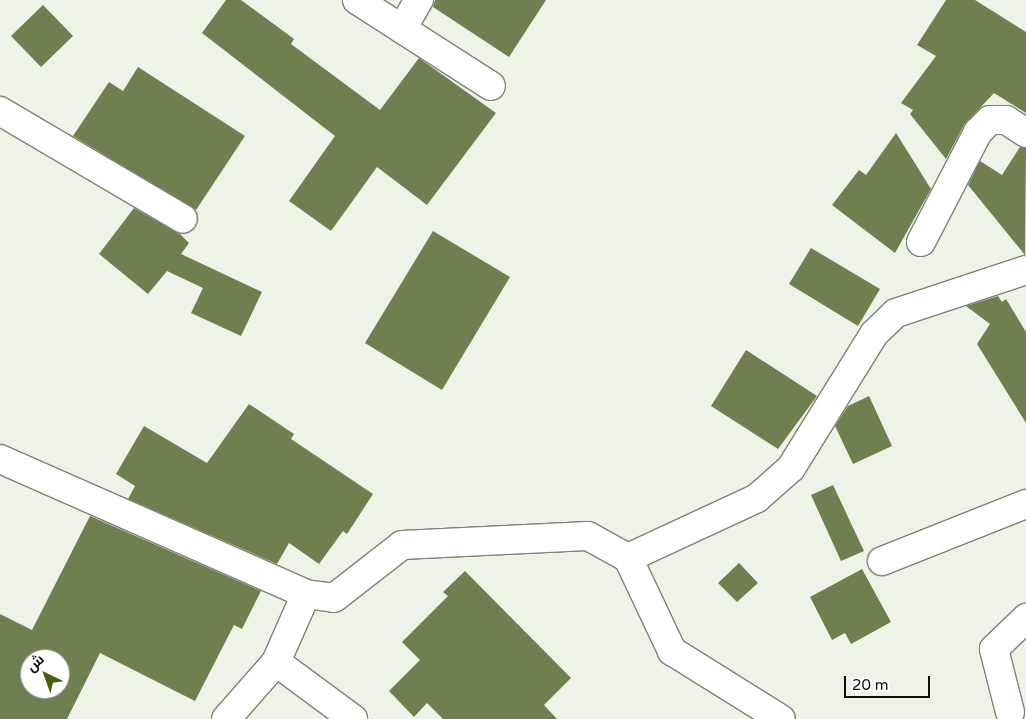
<!DOCTYPE html>
<html>
<head>
<meta charset="utf-8">
<style>
	body { margin:0 }
	#map { position:relative; width:1026px; height:719px; overflow:hidden; background:#eff3e7; font-family:"Varela Round",Cairo,sans-serif }
	div>[style] { position:absolute }
	[style*='--x'] { left:calc(var(--x)*1px); top:calc(var(--y)*1px); width:calc(var(--w)*1px); rotate:calc(var(--a)*1deg) }
	.building>* { inset:0; background:#6f7f50 }
	.roads { filter:drop-shadow(1px 0 #7d8277) drop-shadow(-1px 0 #7d8277) drop-shadow(0 1px #7d8277) drop-shadow(0 -1px #7d8277) }
	.minor>* { height:28px; margin:-14px; padding:0 14px; transform-origin:14px; border-radius:14px; background:#fff }
	span { translate:-50% -50%; white-space:nowrap; text-align:center; line-height:1.15; -webkit-text-stroke:4px #fff; paint-order:stroke }
	.north { position:absolute; left:20px; top:649px; width:50px; height:50px; box-sizing:border-box; background:#fff; border:1px solid #9f9f9e; border-radius:50%; rotate:318deg; font-size:14px; font-weight:700; line-height:20px; text-align:center; color:#0e100c }
	.north::after { content:''; display:block; margin:auto; width:18px; height:22px; background:#495f09; clip-path:polygon(50% 0,100% 100%,50% 72%,0 100%) }
	.scale { position:absolute; left:844px; top:676px; width:86px; height:22px; box-sizing:border-box; border:2px solid #0e100c; border-top:0; padding-left:6px; font-size:15px; line-height:18px; white-space:nowrap; color:#0e100c; -webkit-text-stroke:4px #fff; paint-order:stroke }
</style>
</head>
<body>
<div id="map">
	<div class="building">
		<div style="clip-path:polygon(226px 0,241px 0,294px 39px,291px 44px,380px 110px,419px 58px,496px 113px,427px 205px,377px 167px,331px 231px,289px 201px,335px 136px,202px 33px)"></div>
		<div style="clip-path:polygon(435px 0,546px 0,509px 57px,433px 7px)"></div>
		<div style="clip-path:polygon(946px 0,975px 0,1026px 32px,1026px 113px,994px 93px,964px 125px,946px 159px,910px 114px,913px 110px,901px 103px,936px 56px,917px 45px)"></div>
		<div style="clip-path:polygon(43px 5px,73px 36px,41px 67px,11px 36px)"></div>
		<div style="clip-path:polygon(138px 67px,245px 136px,196px 210px,73px 136px,109px 82px,123px 91px)"></div>
		<div style="clip-path:polygon(896px 133px,931px 189px,895px 253px,832px 205px,859px 170px,866px 175px)"></div>
		<div style="clip-path:polygon(1020px 147px,1026px 148px,1025px 255px,968px 185px,980px 161px,1002px 175px)"></div>
		<div style="clip-path:polygon(134px 208px,180px 234px,189px 243px,181px 254px,262px 292px,241px 336px,191px 313px,203px 288px,167px 271px,148px 294px,99px 254px)"></div>
		<div style="clip-path:polygon(433px 231px,510px 277px,442px 390px,365px 343px)"></div>
		<div style="clip-path:polygon(811px 248px,880px 289px,858px 326px,789px 284px)"></div>
		<div style="clip-path:polygon(998px 296px,1002px 302px,1006px 299px,1026px 332px,1026px 423px,977px 344px,990px 324px,966px 306px)"></div>
		<div style="clip-path:polygon(746px 350px,817px 396px,778px 449px,711px 406px)"></div>
		<div style="clip-path:polygon(869px 396px,892px 446px,853px 464px,835px 426px,848px 406px)"></div>
		<div style="clip-path:polygon(249px 404px,294px 434px,291px 439px,373px 494px,347px 534px,343px 531px,319px 564px,289px 543px,277px 564px,128px 499px,135px 486px,116px 474px,144px 426px,207px 463px)"></div>
		<div style="clip-path:polygon(833px 485px,864px 551px,841px 561px,811px 495px)"></div>
		<div style="clip-path:polygon(evenodd,90px 516px,261px 591px,242px 629px,234px 625px,195px 701px,100px 653px,67px 719px,0 719px,0 614px,32px 630px,90px 516px,30px 659px,60px 659px,60px 689px,30px 689px,30px 659px)"></div>
		<div style="clip-path:polygon(739px 563px,758px 583px,737px 602px,718px 583px)"></div>
		<div style="clip-path:polygon(862px 569px,891px 622px,851px 644px,845px 633px,832px 640px,810px 597px)"></div>
		<div style="clip-path:polygon(465px 571px,571px 678px,544px 705px,557px 719px,443px 719px,427px 703px,414px 717px,389px 691px,420px 660px,402px 642px,448px 596px,443px 592px)"></div>
	</div>
	<div class="roads">
		<div class="minor">
			<div style="--x:357;--y:0;--w:159;--a:32.7"></div>
			<div style="--x:402;--y:29;--w:34;--a:-60"></div>
			<div style="--x:0;--y:111;--w:212;--a:30.5"></div>
			<div style="--x:921;--y:242;--w:124;--a:-62.6"></div>
			<div style="--x:978;--y:132;--w:17;--a:-45"></div>
			<div style="--x:990;--y:120;--w:16;--a:0"></div>
			<div style="--x:1006;--y:120;--w:24;--a:33"></div>
			<div style="--x:0;--y:459;--w:334;--a:23.8"></div>
			<div style="--x:306;--y:594;--w:74;--a:113.8"></div>
			<div style="--x:276;--y:662;--w:96;--a:36.5"></div>
			<div style="--x:628;--y:558;--w:142;--a:-24.9"></div>
			<div style="--x:757;--y:498;--w:45;--a:-41.4"></div>
			<div style="--x:791;--y:468;--w:158;--a:-58.2"></div>
			<div style="--x:874;--y:334;--w:30;--a:-44"></div>
			<div style="--x:896;--y:313;--w:137;--a:-18.3"></div>
			<div style="--x:882;--y:561;--w:155;--a:-21.6"></div>
			<div style="--x:306;--y:594;--w:28;--a:8"></div>
			<div style="--x:334;--y:598;--w:86;--a:-37.9"></div>
			<div style="--x:402;--y:545;--w:186;--a:-2.8"></div>
			<div style="--x:588;--y:536;--w:46;--a:28.8"></div>
			<div style="--x:628;--y:558;--w:103;--a:64.7"></div>
			<div style="--x:672;--y:651;--w:128;--a:32"></div>
			<div style="--x:1010;--y:712;--w:65;--a:-104.3"></div>
			<div style="--x:994;--y:649;--w:45;--a:-44.1"></div>
			<div style="--x:226;--y:719;--w:76;--a:-48.7"></div>
		</div>
	</div>
	<div class="north">ش</div>
	<div class="scale">20 m</div>
</div>
</body>
</html>
